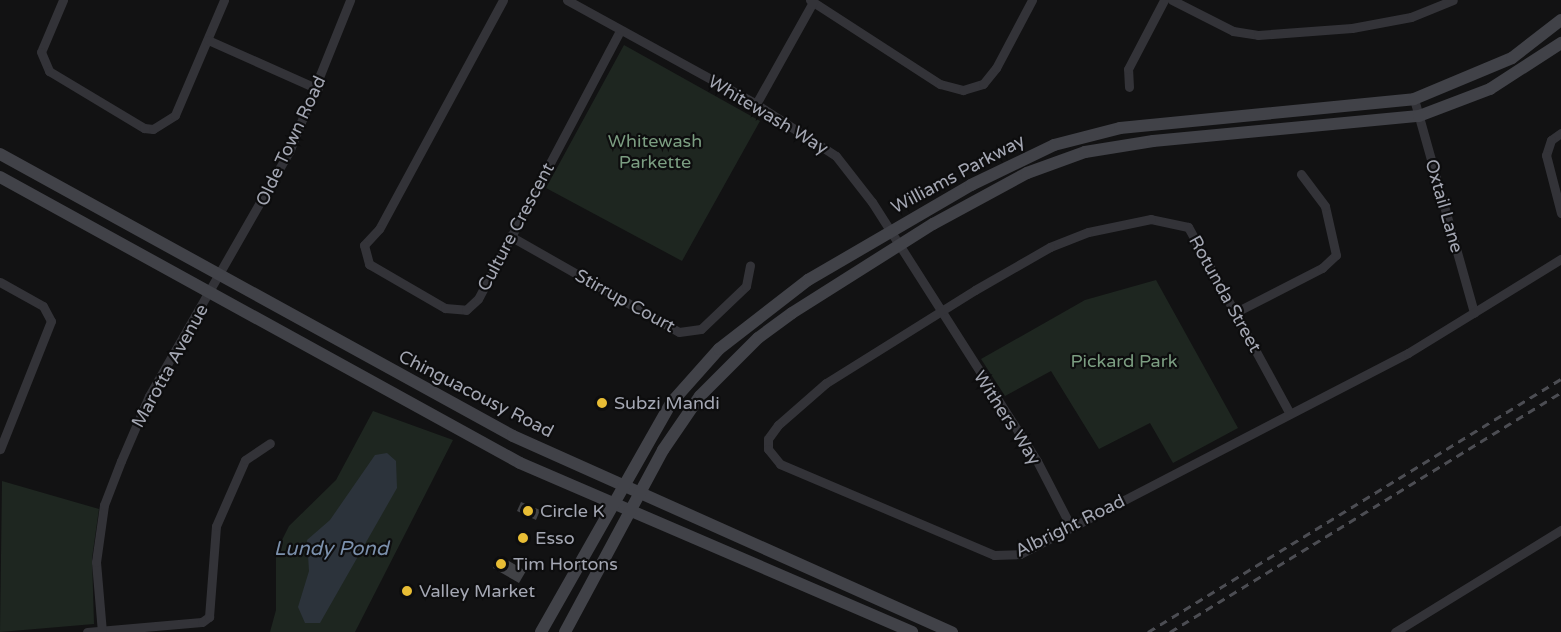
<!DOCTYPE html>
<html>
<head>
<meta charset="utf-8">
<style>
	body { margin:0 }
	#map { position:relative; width:1561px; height:632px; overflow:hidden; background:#121213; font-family:"Varela Round",sans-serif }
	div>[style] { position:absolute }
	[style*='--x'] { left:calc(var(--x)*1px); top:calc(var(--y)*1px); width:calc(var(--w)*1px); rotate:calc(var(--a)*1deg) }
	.green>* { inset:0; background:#1e2620 }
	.water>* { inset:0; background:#2c333b }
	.building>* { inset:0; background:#414246 }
	.street>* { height:9px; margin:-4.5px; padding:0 4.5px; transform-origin:4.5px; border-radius:4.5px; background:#333338 }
	.secondary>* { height:12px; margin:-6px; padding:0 6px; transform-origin:6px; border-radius:6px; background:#414248 }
	.rail>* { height:3px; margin-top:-1.5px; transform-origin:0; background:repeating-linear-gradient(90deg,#4c4d53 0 8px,transparent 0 14px) }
	.dots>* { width:16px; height:16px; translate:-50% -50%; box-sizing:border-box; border:3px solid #0d0d0e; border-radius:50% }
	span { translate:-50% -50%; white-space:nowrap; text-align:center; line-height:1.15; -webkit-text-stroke:4.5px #0d0d0e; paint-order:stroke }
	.street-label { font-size:18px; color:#a4a7b3 }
	.park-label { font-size:18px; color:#7b9d81 }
	.poi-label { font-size:18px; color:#a4a7b3 }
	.left { translate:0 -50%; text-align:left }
	.water-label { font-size:20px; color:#7c91ad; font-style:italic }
</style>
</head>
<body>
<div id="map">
	<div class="green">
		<div style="clip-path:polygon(624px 45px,760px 121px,682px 261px,546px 188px)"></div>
		<div style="clip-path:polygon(1156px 280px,1238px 428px,1173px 463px,1150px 423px,1099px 449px,1051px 371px,1005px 396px,981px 359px,1085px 300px)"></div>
		<div style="clip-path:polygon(373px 411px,453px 440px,355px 632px,270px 632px,276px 610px,276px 552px,289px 526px,336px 480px)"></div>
		<div style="clip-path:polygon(2px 481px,99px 509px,92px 558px,94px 624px,0 632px)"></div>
	</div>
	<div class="water">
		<div style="clip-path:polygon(387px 453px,396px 461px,397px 488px,320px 623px,305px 623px,298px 607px,309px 571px,307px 540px,330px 520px,375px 455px)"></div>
	</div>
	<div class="building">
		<div style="clip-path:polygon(521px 502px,540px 510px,536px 520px,517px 511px)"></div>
		<div style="clip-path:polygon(500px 556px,526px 571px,519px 583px,493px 568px)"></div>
	</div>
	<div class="street">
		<div style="--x:63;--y:0;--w:56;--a:112.9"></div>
		<div style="--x:41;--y:52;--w:21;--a:67"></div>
		<div style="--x:49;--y:71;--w:111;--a:31"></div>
		<div style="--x:144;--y:128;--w:9;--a:6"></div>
		<div style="--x:153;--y:129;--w:26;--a:-32"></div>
		<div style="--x:175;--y:115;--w:125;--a:-66.9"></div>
		<div style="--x:503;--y:0;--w:260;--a:118.4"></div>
		<div style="--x:379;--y:229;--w:22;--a:133"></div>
		<div style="--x:364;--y:245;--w:20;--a:75"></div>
		<div style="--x:369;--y:264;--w:88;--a:30.1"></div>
		<div style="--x:445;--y:308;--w:21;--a:5"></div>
		<div style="--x:466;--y:310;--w:16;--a:-43"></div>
		<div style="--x:478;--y:299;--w:303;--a:-62.1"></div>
		<div style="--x:567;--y:0;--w:216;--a:28.8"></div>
		<div style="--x:756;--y:104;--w:95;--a:33"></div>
		<div style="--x:836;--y:156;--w:58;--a:52"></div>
		<div style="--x:872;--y:202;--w:307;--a:57.5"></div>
		<div style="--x:1037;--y:461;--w:74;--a:62.7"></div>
		<div style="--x:810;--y:0;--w:155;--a:32.9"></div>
		<div style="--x:940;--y:84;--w:24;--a:15"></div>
		<div style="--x:963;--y:90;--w:21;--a:-17"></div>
		<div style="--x:983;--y:84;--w:21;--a:-51"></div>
		<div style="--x:996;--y:68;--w:77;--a:-62.1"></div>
		<div style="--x:1172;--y:0;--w:68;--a:26.9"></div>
		<div style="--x:1233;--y:31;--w:25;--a:9"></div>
		<div style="--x:1258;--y:35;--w:94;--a:-4.3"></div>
		<div style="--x:1352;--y:28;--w:60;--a:-10.6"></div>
		<div style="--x:1411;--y:17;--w:45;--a:-22"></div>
		<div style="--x:208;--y:40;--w:120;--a:24"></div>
		<div style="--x:1129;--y:87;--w:18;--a:-93"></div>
		<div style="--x:1128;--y:69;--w:78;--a:-62.4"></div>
		<div style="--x:1414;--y:99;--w:222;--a:74.3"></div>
		<div style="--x:756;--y:104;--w:117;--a:-60.8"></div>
		<div style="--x:1561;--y:133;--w:12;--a:145"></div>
		<div style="--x:1551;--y:140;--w:16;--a:108"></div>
		<div style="--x:1546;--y:155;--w:60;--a:75.5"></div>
		<div style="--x:510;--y:236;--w:194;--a:29.6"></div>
		<div style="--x:679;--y:332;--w:22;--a:-8"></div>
		<div style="--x:701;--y:329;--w:62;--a:-43.7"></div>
		<div style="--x:746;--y:286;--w:21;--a:-79"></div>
		<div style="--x:0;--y:282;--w:49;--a:29.2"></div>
		<div style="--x:43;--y:306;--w:17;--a:62"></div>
		<div style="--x:51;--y:321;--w:138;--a:111.7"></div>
		<div style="--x:1236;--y:312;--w:97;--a:-27.1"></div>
		<div style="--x:1322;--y:268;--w:19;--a:-43"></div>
		<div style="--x:1336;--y:255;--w:50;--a:-102.7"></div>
		<div style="--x:1325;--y:206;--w:40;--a:-127"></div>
		<div style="--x:1289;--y:412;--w:211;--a:-118.6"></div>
		<div style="--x:1188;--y:227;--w:38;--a:-168"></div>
		<div style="--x:1151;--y:219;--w:64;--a:168.3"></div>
		<div style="--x:1088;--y:232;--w:41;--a:158.5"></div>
		<div style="--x:1050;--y:247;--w:86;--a:150.2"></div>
		<div style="--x:975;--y:290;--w:176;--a:148"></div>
		<div style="--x:826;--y:383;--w:64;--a:138.8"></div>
		<div style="--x:778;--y:425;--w:17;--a:126"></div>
		<div style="--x:768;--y:439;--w:10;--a:90"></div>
		<div style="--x:768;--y:449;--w:19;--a:51"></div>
		<div style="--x:780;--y:464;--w:233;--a:23"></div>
		<div style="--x:994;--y:555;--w:26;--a:-2"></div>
		<div style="--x:1020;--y:554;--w:437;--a:-27.4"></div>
		<div style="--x:1408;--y:353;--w:180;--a:-31.6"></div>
		<div style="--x:87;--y:632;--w:115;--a:-5"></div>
		<div style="--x:202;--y:622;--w:9;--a:-36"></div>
		<div style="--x:209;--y:617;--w:91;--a:-85.6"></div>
		<div style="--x:216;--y:526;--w:72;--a:-66.3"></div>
		<div style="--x:245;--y:460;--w:30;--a:-34"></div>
		<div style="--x:102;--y:632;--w:70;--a:-94.9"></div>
		<div style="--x:96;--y:562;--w:58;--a:-82"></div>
		<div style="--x:104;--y:505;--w:47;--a:-68.9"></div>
		<div style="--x:121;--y:461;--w:71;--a:-66.7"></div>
		<div style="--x:149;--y:396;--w:281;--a:-60.2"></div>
		<div style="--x:289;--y:152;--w:164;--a:-68.1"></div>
		<div style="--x:1395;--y:632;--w:195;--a:-31.6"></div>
	</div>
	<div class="secondary">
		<div style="--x:0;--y:154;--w:585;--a:28.8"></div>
		<div style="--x:513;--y:436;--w:481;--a:24.1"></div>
		<div style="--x:0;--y:177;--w:593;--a:28.81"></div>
		<div style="--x:520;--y:463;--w:427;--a:23.3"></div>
		<div style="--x:541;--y:632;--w:263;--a:-60.4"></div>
		<div style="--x:671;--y:403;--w:72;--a:-48.4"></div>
		<div style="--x:719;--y:349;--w:113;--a:-37.8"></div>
		<div style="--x:808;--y:280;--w:189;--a:-30.2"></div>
		<div style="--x:971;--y:185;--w:92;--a:-25.7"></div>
		<div style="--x:1054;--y:145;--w:68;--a:-14.4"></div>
		<div style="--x:1120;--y:128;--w:295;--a:-5.6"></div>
		<div style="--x:1414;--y:99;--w:106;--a:-22.7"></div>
		<div style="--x:1512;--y:58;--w:62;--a:-37.8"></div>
		<div style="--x:565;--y:632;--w:207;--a:-61.7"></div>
		<div style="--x:663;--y:450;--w:65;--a:-55.6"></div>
		<div style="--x:700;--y:396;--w:82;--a:-45"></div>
		<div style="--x:758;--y:338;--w:42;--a:-36.3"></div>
		<div style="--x:792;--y:313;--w:167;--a:-32.3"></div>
		<div style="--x:933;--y:224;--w:107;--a:-28.5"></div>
		<div style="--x:1027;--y:173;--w:62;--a:-19.9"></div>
		<div style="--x:1085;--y:152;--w:69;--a:-9.2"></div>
		<div style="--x:1153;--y:141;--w:267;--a:-5.4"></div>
		<div style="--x:1419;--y:116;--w:76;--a:-20.8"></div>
		<div style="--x:1490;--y:89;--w:85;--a:-32.9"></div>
	</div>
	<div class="rail">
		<div style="--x:1148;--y:632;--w:484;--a:-31.5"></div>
		<div style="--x:1170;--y:632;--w:459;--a:-31.5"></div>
	</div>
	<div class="dots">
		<div style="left:602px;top:403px;background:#e8bd35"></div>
		<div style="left:528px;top:511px;background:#e8bd35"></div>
		<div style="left:523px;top:538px;background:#e8bd35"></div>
		<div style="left:501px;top:564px;background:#e8bd35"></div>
		<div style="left:407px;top:591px;background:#e8bd35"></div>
	</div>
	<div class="street-label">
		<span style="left:768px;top:115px;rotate:31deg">Whitewash Way</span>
		<span style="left:291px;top:141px;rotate:-65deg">Olde Town Road</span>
		<span style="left:958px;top:174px;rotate:-28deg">Williams Parkway</span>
		<span style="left:1444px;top:206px;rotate:74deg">Oxtail Lane</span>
		<span style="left:516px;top:227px;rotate:-62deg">Culture Crescent</span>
		<span style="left:1225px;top:294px;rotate:61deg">Rotunda Street</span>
		<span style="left:625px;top:301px;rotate:29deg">Stirrup Court</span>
		<span style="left:170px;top:366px;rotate:-61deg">Marotta Avenue</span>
		<span style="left:476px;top:394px;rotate:27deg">Chinguacousy Road</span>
		<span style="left:1007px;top:418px;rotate:57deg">Withers Way</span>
		<span style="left:1070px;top:526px;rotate:-26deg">Albright Road</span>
	</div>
	<div class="park-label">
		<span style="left:655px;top:152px">Whitewash<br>Parkette</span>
		<span style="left:1124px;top:361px">Pickard Park</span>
	</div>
	<div class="poi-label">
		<span class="left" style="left:614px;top:403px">Subzi Mandi</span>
		<span class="left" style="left:540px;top:511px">Circle K</span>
		<span class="left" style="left:535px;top:538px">Esso</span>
		<span class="left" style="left:513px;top:564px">Tim Hortons</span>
		<span class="left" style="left:419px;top:591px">Valley Market</span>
	</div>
	<div class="water-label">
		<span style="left:331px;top:549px">Lundy Pond</span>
	</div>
</div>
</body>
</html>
